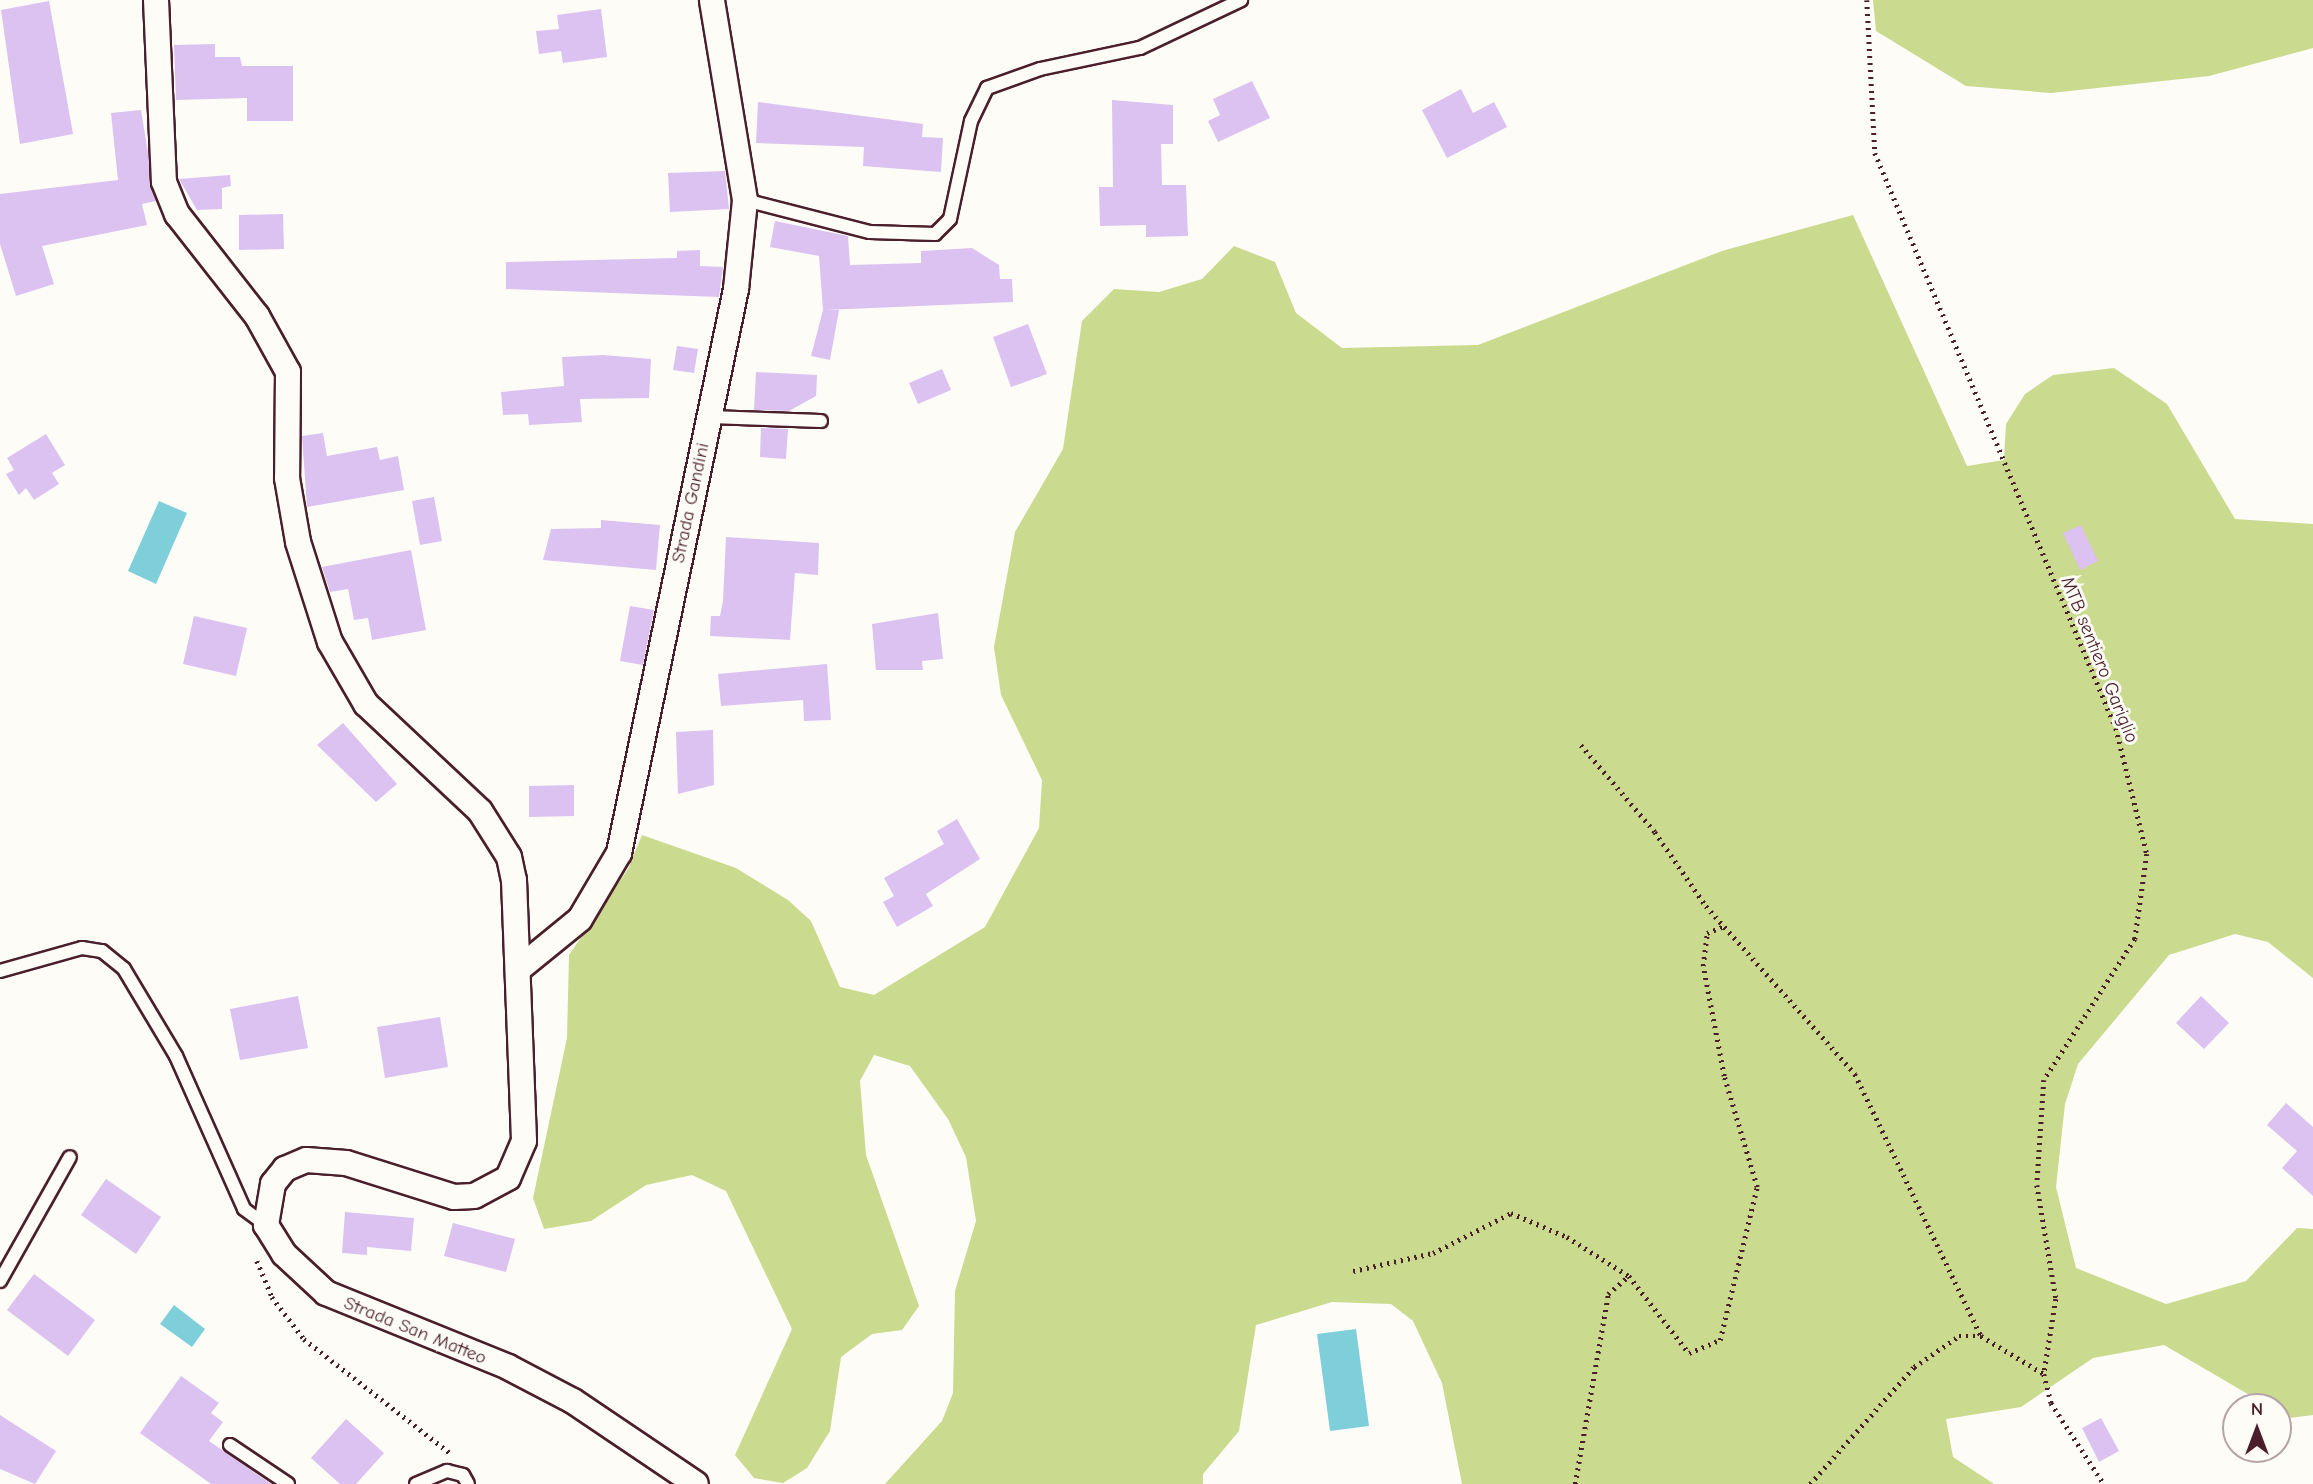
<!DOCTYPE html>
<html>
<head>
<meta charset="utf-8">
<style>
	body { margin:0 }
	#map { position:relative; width:2313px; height:1484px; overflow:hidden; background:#fdfcf7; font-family:"Comic Neue",sans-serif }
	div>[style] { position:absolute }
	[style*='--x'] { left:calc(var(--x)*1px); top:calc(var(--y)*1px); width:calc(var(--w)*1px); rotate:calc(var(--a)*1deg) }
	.green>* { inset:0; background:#cada8e }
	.water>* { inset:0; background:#7fcfdb }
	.building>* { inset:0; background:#dcc2f0 }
	.path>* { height:4.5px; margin-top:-2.25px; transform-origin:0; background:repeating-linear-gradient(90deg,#4a1f2b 0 2px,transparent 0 7px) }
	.roads { filter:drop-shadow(2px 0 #4a1f2b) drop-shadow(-2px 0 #4a1f2b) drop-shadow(0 2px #4a1f2b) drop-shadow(0 -2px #4a1f2b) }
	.lane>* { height:12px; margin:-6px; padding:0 6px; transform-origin:6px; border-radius:6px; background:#fdfcf7 }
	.street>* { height:24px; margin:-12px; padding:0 12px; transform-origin:12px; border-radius:12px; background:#fdfcf7 }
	span { translate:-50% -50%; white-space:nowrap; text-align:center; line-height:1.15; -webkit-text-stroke:6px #fdfcf7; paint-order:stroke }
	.street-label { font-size:19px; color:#4a1f2b }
	.north { position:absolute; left:2222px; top:1393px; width:70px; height:70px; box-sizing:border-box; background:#fdfcf7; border:2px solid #b5a4a5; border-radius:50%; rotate:0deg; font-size:19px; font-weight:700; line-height:28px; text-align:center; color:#4a1f2b }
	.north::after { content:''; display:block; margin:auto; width:24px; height:32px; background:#4a1f2b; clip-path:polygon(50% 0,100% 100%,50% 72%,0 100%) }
</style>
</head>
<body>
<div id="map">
	<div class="green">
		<div style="clip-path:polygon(1873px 0,2313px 0,2313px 48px,2209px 76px,2051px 93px,1966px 86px,1876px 31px)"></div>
		<div style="clip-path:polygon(1853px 215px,1967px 466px,2004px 460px,2006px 424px,2025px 394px,2053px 375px,2114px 368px,2167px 404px,2235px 519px,2313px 524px,2313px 978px,2268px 942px,2235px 934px,2169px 955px,2078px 1064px,2065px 1104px,2056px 1187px,2076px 1268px,2166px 1304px,2246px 1281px,2297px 1228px,2313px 1229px,2313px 1415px,2289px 1418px,2164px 1345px,2093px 1358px,2021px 1407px,1946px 1419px,1953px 1457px,1994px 1484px,1462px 1484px,1442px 1383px,1413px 1321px,1391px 1304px,1332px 1302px,1256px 1325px,1239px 1431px,1203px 1474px,1203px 1484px,885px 1484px,942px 1421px,953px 1393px,955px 1291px,976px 1221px,966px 1157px,948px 1119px,910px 1066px,874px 1055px,860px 1081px,866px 1155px,919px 1306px,902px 1330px,872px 1334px,841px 1357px,830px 1431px,807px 1468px,783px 1483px,754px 1478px,735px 1455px,792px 1329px,726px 1191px,692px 1175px,646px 1185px,591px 1221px,544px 1229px,533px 1198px,567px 1038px,569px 955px,628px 869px,642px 835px,736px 868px,788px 900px,811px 921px,840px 987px,874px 995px,985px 927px,1039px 828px,1042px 780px,1001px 695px,994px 647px,1015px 532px,1063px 449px,1082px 321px,1114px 289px,1159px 292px,1202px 279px,1234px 246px,1275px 262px,1296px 313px,1342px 348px,1478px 345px,1722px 251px)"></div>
	</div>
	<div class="water">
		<div style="clip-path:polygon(159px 501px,187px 513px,156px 584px,128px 571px)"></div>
		<div style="clip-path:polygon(174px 1305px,205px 1329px,192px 1347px,160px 1324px)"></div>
		<div style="clip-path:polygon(1356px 1329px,1369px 1426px,1330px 1431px,1317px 1334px)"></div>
	</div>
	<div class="building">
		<div style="clip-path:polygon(49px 1px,73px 134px,20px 144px,1px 10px)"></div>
		<div style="clip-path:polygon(601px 9px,607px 57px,563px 63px,561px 51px,539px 54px,536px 31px,559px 29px,557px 15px)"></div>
		<div style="clip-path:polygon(215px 44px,215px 57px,240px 57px,242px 66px,293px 66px,293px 121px,247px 121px,247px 98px,176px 100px,174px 45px)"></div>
		<div style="clip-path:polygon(1252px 81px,1270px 118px,1218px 142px,1208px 121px,1220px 115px,1213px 99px)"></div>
		<div style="clip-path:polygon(1461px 89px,1473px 113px,1494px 102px,1507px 127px,1447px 158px,1422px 110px)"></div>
		<div style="clip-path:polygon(1112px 100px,1173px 105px,1173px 144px,1161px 144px,1162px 185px,1186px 185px,1188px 236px,1146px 237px,1146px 225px,1100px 226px,1099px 187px,1113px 187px)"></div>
		<div style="clip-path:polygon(758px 102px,923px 124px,922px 137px,943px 138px,941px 172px,863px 166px,864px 147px,756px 143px)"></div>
		<div style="clip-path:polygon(141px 110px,156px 201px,142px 204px,147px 225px,42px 246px,54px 284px,16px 296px,0 244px,0 194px,118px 180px,111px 113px)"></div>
		<div style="clip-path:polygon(725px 171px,729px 209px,670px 212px,668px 173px)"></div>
		<div style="clip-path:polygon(230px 175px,231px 186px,222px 188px,222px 209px,197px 210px,179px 179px)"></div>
		<div style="clip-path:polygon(283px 214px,284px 249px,239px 250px,239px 215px)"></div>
		<div style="clip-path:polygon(775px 221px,848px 236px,850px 265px,921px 263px,921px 251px,972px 248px,999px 265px,1000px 279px,1012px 279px,1013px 302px,825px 310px,839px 310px,830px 360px,811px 356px,823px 310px,819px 256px,770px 247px)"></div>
		<div style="clip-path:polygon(700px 250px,700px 266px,723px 267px,719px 297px,506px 289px,506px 262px,677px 258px,677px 251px)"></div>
		<div style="clip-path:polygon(1028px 324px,1047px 374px,1011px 387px,993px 337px)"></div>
		<div style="clip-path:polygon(677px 346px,698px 349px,694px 373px,673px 370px)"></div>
		<div style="clip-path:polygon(603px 355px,651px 359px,649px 398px,580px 399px,582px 422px,529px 425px,528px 414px,503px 415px,501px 392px,564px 386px,562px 357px)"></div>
		<div style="clip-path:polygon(942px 369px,951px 390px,918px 404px,909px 383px)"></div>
		<div style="clip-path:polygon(756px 372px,817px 375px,816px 396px,789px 411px,754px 410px)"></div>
		<div style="clip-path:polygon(761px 428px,788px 429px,786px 459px,760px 457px)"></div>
		<div style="clip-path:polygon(323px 433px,327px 456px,377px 447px,380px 460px,398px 456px,404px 490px,307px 507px,302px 436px)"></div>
		<div style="clip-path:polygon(46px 434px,65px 465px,52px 473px,59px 484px,34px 500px,26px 488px,19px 495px,6px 474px,14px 470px,7px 458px)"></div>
		<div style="clip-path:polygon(434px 497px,442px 541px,420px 545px,412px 501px)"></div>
		<div style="clip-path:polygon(601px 520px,660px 525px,656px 570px,543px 560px,551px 529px,601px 528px)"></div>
		<div style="clip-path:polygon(2081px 525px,2098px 561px,2080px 570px,2063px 533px)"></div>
		<div style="clip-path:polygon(726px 537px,819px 543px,818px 575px,795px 573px,790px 640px,710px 636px,711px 616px,720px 616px,723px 601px)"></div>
		<div style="clip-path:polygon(411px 550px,426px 630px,372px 640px,368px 618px,354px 620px,348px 589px,330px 592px,322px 567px)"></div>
		<div style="clip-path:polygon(630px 606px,654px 610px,643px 665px,620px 661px)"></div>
		<div style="clip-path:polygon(938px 613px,943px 659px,922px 661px,923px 670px,876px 670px,872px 624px)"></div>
		<div style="clip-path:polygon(194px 616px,247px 628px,236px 676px,183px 664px)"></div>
		<div style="clip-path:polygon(827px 664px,831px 720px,804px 721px,803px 700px,721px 706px,718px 674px)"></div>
		<div style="clip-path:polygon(343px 723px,397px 784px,376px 802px,317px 745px)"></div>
		<div style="clip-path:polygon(713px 730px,714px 785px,678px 794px,676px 732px)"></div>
		<div style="clip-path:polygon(574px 785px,574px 816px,529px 817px,529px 786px)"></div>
		<div style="clip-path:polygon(957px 819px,980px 859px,926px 894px,933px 906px,897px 927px,883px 902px,894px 896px,884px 878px,944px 844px,937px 831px)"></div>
		<div style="clip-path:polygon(298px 996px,308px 1048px,240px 1060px,230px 1009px)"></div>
		<div style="clip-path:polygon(2201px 996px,2229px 1023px,2204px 1049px,2176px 1023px)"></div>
		<div style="clip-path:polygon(440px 1017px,448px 1067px,385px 1078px,377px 1027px)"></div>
		<div style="clip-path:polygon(2286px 1103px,2313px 1127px,2313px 1196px,2282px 1168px,2297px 1151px,2267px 1125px)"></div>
		<div style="clip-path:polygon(106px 1179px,161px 1217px,136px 1254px,81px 1215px)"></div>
		<div style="clip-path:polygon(345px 1212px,414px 1218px,411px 1251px,367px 1247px,367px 1255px,342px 1253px)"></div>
		<div style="clip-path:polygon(453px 1223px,515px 1239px,506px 1272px,444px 1256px)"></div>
		<div style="clip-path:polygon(34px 1274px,95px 1320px,68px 1356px,7px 1310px)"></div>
		<div style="clip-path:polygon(181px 1376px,219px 1403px,211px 1413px,223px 1422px,209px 1441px,271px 1484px,211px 1484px,140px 1433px)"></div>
		<div style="clip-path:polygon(0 1415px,56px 1451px,35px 1484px,0 1469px)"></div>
		<div style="clip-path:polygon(2101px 1418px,2119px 1451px,2099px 1462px,2082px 1428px)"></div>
		<div style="clip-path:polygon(346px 1419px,384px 1453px,356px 1484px,340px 1484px,311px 1458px)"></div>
	</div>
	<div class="path">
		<div style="--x:1867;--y:0;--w:153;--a:87"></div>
		<div style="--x:1875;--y:153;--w:623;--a:67.26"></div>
		<div style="--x:2116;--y:728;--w:130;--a:76.2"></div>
		<div style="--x:2147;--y:854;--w:86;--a:98"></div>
		<div style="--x:2135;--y:939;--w:168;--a:122.8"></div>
		<div style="--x:2044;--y:1080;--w:105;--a:93.8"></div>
		<div style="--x:2037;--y:1185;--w:116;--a:80.5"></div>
		<div style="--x:2056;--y:1299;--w:76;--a:99.1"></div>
		<div style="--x:2044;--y:1374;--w:30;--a:76"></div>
		<div style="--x:2051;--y:1403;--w:97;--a:56.8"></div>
		<div style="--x:1581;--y:745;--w:114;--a:49.6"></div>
		<div style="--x:1655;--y:832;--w:90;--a:55.4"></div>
		<div style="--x:1706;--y:906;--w:225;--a:48.4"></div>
		<div style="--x:1855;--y:1074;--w:291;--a:64.3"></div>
		<div style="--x:257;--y:1261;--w:39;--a:67"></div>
		<div style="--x:272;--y:1297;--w:53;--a:52.7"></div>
		<div style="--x:304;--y:1339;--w:185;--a:38"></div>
		<div style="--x:1353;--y:1271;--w:82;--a:-12.7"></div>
		<div style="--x:1433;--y:1253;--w:88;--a:-27.1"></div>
		<div style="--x:1511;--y:1213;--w:61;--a:23.2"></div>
		<div style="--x:1567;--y:1237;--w:73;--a:32.2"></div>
		<div style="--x:1575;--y:1484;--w:193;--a:-80.1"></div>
		<div style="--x:1608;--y:1294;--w:28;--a:-41"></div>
		<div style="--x:1629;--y:1276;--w:98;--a:52.1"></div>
		<div style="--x:1689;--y:1353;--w:34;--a:-23"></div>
		<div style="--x:1720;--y:1340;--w:157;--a:-76.4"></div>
		<div style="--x:1757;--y:1187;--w:116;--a:-106.6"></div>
		<div style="--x:1724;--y:1076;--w:112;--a:-100.8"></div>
		<div style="--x:1703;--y:966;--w:33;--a:-83"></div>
		<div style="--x:1707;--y:933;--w:18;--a:-22"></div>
		<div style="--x:1810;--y:1484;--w:157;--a:-48.4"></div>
		<div style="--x:1914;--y:1367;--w:55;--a:-34.6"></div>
		<div style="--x:1959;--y:1336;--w:22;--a:0"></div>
		<div style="--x:1981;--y:1336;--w:74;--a:31.1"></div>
	</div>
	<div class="roads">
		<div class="lane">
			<div style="--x:745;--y:200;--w:129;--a:14.4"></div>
			<div style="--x:870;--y:232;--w:65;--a:1.8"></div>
			<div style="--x:935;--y:234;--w:21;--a:-45"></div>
			<div style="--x:950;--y:219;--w:100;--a:-77.9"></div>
			<div style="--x:971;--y:121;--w:37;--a:-64"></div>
			<div style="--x:987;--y:88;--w:56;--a:-19.7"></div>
			<div style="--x:1040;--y:69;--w:102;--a:-11.9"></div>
			<div style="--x:1140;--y:48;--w:112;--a:-25.4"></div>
			<div style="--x:710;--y:417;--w:111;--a:2.1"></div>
			<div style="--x:0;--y:971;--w:85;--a:-15.7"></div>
			<div style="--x:82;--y:948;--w:20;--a:9"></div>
			<div style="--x:102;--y:951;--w:28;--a:39"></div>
			<div style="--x:124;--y:969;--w:101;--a:59.1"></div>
			<div style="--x:176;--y:1056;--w:167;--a:66"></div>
			<div style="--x:244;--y:1209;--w:27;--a:36"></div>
			<div style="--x:0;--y:1281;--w:142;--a:-60.6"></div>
			<div style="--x:230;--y:1445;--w:70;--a:33.9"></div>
			<div style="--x:416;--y:1484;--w:34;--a:-23"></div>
			<div style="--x:447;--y:1471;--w:16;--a:14"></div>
			<div style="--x:463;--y:1475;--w:10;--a:61"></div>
		</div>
		<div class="street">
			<div style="--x:156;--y:0;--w:182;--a:87.5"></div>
			<div style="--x:164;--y:182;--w:35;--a:68"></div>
			<div style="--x:177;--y:214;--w:130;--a:51.9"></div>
			<div style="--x:257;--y:316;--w:64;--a:61"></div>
			<div style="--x:288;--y:372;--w:106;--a:90.5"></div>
			<div style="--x:287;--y:478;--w:65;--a:80.2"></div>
			<div style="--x:298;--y:542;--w:105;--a:72.3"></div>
			<div style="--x:330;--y:642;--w:72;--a:59.9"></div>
			<div style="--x:366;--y:704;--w:156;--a:43.2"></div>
			<div style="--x:480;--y:811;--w:54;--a:57.8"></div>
			<div style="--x:509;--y:857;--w:24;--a:78"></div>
			<div style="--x:514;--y:880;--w:261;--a:87.8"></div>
			<div style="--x:524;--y:1141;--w:40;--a:113.4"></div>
			<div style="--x:508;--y:1178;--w:38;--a:152"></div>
			<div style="--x:474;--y:1196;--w:20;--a:177"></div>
			<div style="--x:454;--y:1197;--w:113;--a:-162.5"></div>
			<div style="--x:346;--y:1163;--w:40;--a:-175.7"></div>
			<div style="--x:306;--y:1160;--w:23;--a:157"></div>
			<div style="--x:285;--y:1169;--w:19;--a:129"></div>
			<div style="--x:273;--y:1184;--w:42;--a:99.7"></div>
			<div style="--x:266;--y:1225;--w:34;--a:58"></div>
			<div style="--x:284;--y:1254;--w:57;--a:42.9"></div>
			<div style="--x:326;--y:1293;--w:196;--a:22.1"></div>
			<div style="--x:508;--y:1367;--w:73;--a:27.6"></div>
			<div style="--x:573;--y:1401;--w:148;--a:34"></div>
			<div style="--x:520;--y:968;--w:77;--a:-39.2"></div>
			<div style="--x:580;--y:919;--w:77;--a:-59.4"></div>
			<div style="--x:619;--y:853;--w:576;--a:-78.28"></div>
			<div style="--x:736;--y:289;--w:89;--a:-84.2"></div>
			<div style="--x:745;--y:200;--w:203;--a:-99.4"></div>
		</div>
	</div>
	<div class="street-label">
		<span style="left:691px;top:503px;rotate:-78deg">Strada Gandini</span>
		<span style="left:2099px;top:660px;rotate:68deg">MTB sentiero Gariglio</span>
		<span style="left:415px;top:1331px;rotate:22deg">Strada San Matteo</span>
	</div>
	<div class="north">N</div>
</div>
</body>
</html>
